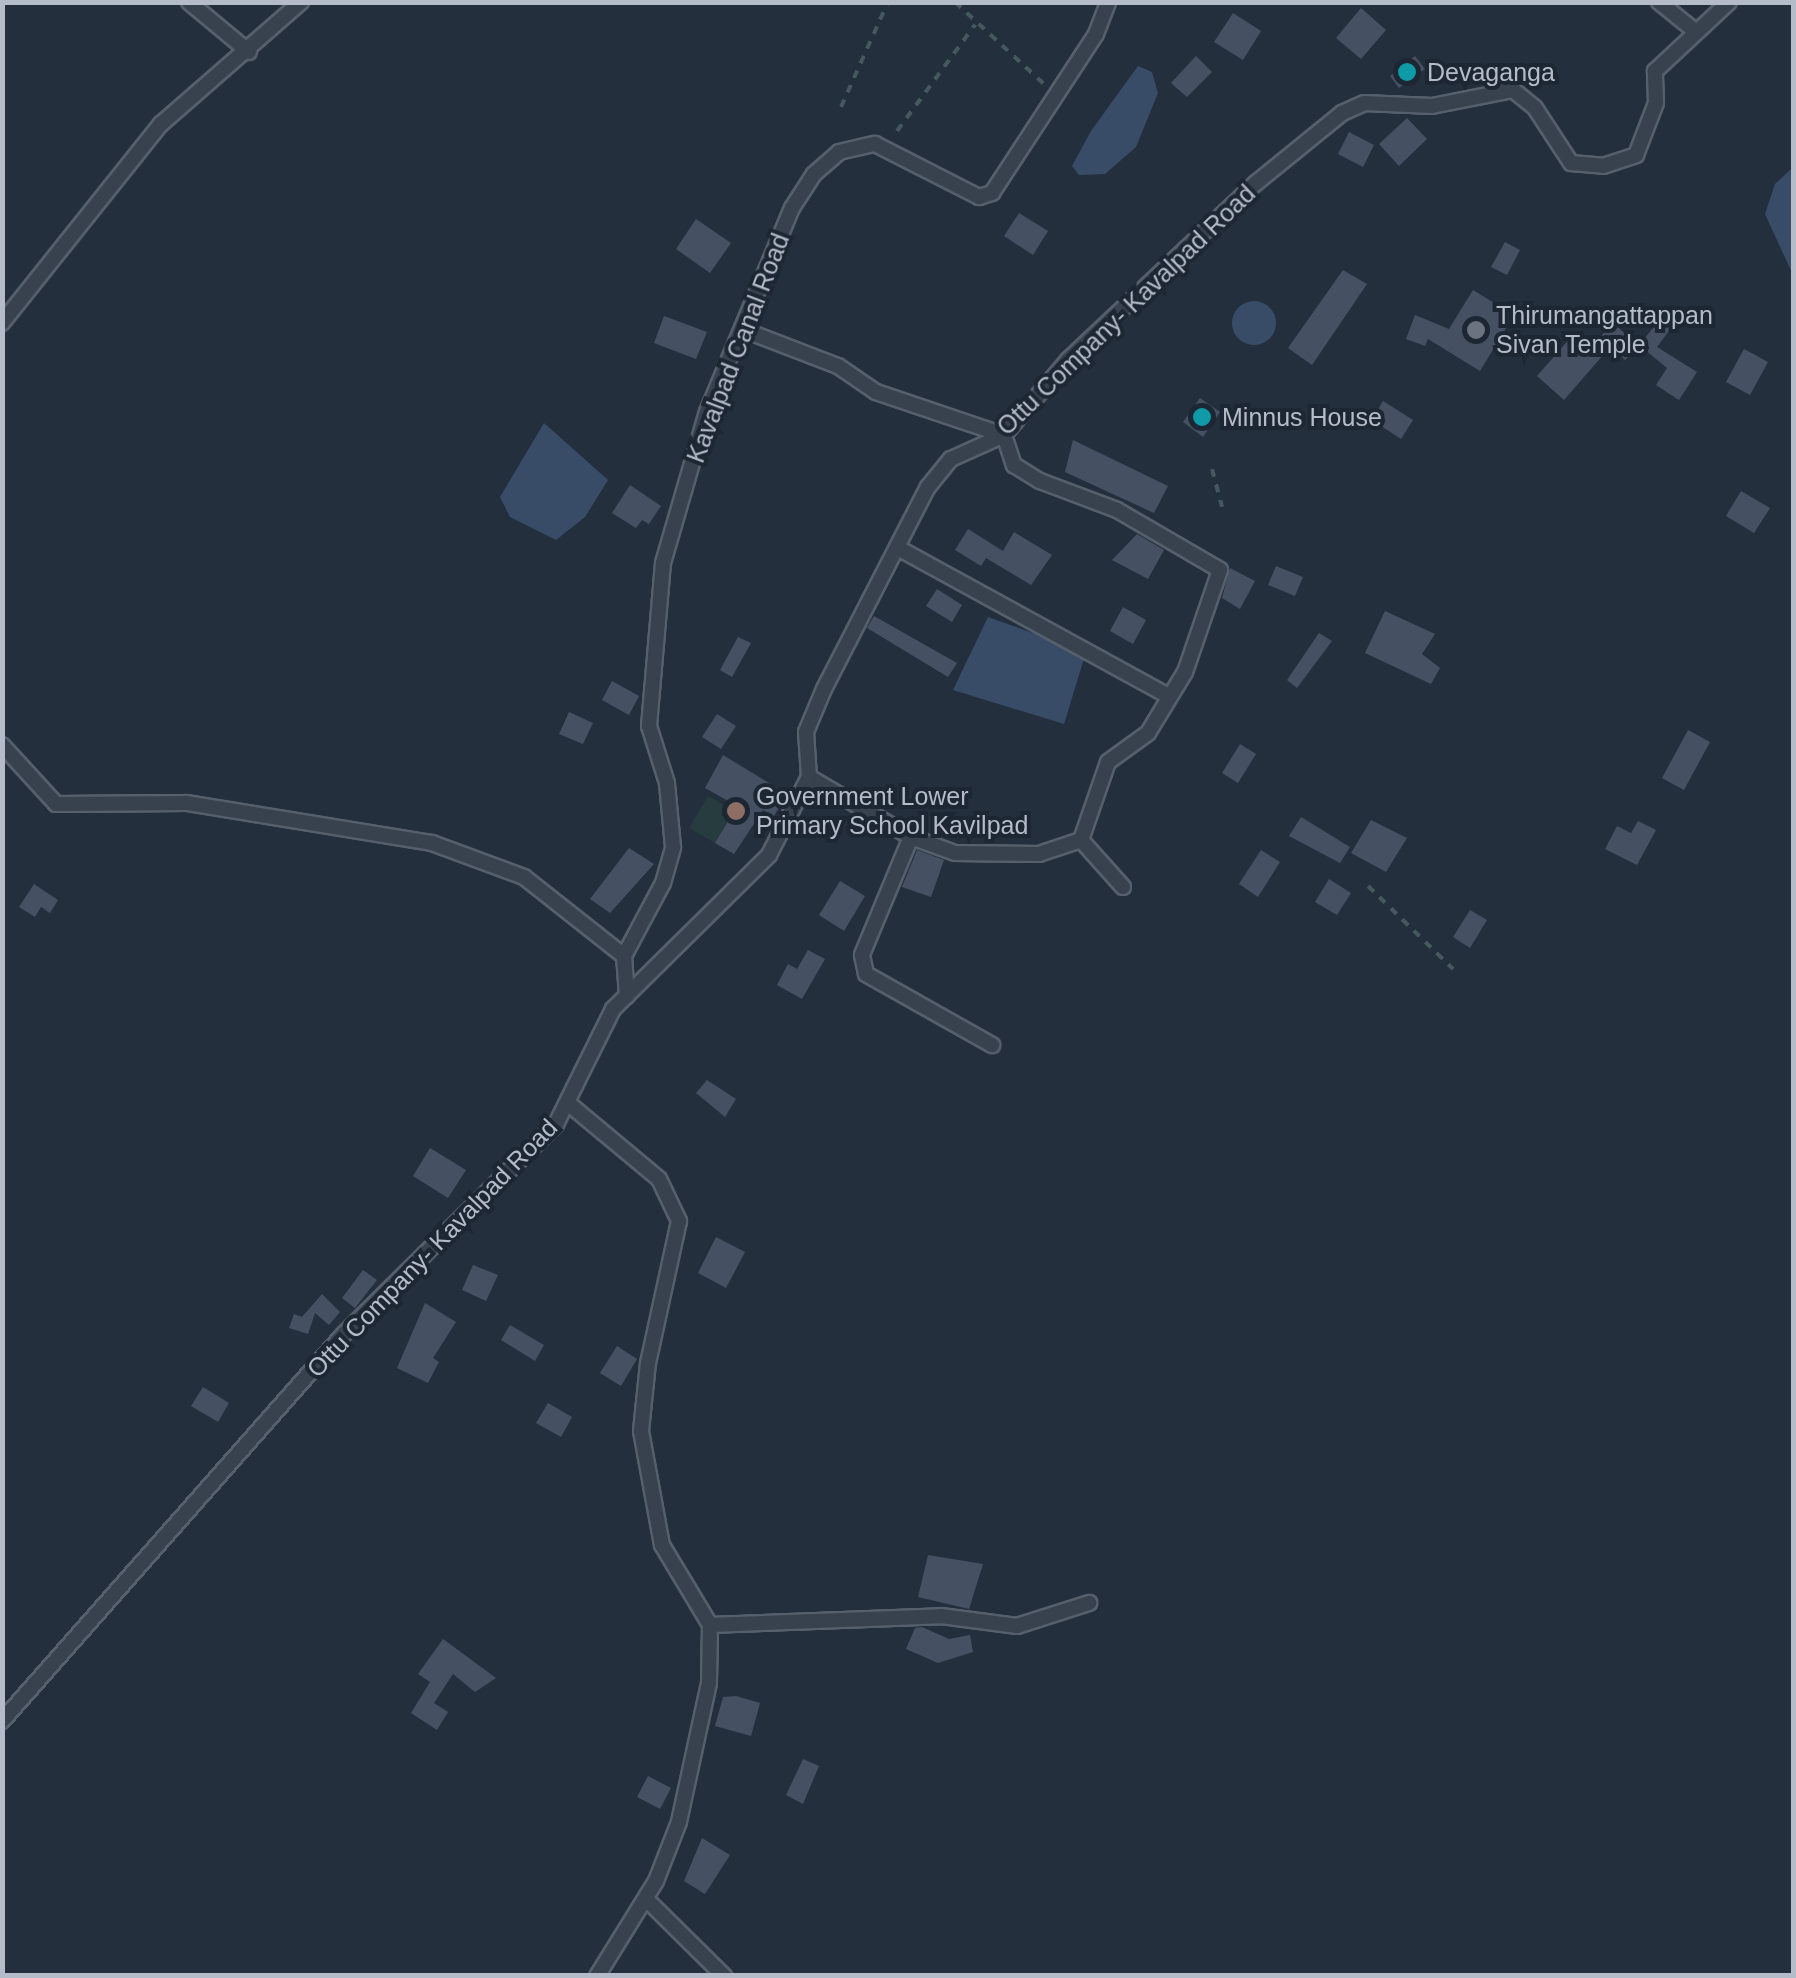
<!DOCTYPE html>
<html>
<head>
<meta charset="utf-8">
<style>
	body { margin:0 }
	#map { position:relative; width:1796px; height:1978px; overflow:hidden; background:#242f3e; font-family:Arial,sans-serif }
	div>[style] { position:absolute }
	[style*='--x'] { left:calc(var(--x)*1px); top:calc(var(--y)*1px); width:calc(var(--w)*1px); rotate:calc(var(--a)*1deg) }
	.green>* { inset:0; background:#263c3f }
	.water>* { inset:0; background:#394c67 }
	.round { border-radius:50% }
	.building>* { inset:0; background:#455162 }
	.path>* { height:4px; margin-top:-2px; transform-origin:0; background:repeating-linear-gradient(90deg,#44595c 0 8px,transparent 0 16px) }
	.roads { filter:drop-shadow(2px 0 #565f6c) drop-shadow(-2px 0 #565f6c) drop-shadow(0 2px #565f6c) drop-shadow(0 -2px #565f6c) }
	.street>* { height:14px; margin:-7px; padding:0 7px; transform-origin:7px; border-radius:7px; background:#38414e }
	.dots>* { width:28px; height:28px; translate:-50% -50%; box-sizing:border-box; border:5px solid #1d2633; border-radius:50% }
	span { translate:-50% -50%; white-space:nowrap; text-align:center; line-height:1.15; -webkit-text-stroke:8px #1d2633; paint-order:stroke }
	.poi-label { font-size:25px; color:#b4bcc9 }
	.left { translate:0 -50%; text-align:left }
	.street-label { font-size:25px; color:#b4bcc9 }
	.frame { position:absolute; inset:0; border:5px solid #b4bcc9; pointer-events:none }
</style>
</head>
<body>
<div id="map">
	<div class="green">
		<div style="clip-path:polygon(708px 796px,733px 810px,715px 843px,689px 828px)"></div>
	</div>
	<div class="water">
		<div style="clip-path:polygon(1138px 66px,1152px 72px,1158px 93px,1136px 147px,1105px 174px,1079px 175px,1072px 166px,1091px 131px)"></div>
		<div style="clip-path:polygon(1793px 167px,1793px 275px,1765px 214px,1775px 184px)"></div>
		<div class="round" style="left:1232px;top:301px;width:44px;height:44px"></div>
		<div style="clip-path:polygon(544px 423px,608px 480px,585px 517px,556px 540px,510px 517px,500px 497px)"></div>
		<div style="clip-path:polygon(988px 617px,1086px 652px,1064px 724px,953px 690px)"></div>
	</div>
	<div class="building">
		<div style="clip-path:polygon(1361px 8px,1386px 30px,1361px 59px,1336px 38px)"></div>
		<div style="clip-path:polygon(1233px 13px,1261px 31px,1243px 60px,1214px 42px)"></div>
		<div style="clip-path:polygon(1196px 56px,1212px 72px,1187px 97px,1171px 83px)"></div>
		<div style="clip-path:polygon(1415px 56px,1425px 69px,1399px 88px,1390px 76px)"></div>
		<div style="clip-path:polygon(1407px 118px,1427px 139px,1399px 166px,1379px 144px)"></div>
		<div style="clip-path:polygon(1349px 132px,1374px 145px,1363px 167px,1338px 154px)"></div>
		<div style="clip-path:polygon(1019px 213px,1048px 231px,1033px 255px,1004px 236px)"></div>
		<div style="clip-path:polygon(696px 219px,731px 243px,710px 273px,676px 249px)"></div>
		<div style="clip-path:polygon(1505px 242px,1520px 250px,1507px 275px,1491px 267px)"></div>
		<div style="clip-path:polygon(1343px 270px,1367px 284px,1312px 365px,1288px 348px)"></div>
		<div style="clip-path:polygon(1473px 290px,1514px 315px,1480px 371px,1428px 339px,1425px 346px,1406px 339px,1415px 315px,1449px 329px)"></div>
		<div style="clip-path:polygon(664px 316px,707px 332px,696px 359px,654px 343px)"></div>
		<div style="clip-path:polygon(1663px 316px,1674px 324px,1657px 347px,1697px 372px,1679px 400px,1656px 385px,1667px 368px,1639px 345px)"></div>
		<div style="clip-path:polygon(1614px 323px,1638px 347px,1625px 360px,1611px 346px,1564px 400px,1537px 376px,1572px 336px,1588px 349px)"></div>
		<div style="clip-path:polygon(1744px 349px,1768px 362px,1750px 395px,1726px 382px)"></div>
		<div style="clip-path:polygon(1200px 398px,1220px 412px,1203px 437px,1183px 422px)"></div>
		<div style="clip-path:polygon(1383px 401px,1413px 420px,1401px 439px,1372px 420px)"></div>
		<div style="clip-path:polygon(1073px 440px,1168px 486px,1154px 513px,1065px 472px)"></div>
		<div style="clip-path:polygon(630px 485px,661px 506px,649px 524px,642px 520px,636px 528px,612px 513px)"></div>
		<div style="clip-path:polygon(1741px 491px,1770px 508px,1754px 533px,1726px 516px)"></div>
		<div style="clip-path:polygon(968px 529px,1003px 551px,1014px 532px,1052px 555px,1031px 585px,986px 558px,981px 566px,955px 550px)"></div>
		<div style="clip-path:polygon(1137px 534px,1164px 550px,1148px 579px,1112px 560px)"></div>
		<div style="clip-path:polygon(1276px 566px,1303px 577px,1295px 596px,1268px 585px)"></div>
		<div style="clip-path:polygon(1230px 568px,1255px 581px,1240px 609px,1222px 598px)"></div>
		<div style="clip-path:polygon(937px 589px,962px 605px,952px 622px,926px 606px)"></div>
		<div style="clip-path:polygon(1123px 607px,1146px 620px,1133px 644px,1110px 631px)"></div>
		<div style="clip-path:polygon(1385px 611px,1435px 634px,1422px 654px,1440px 668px,1431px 684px,1365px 653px)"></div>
		<div style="clip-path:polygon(874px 616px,957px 663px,948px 677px,867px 628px)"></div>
		<div style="clip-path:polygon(1319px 633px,1332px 641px,1297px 688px,1287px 680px)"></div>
		<div style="clip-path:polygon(738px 637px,751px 643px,732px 677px,720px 670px)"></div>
		<div style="clip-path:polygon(612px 681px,639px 696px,629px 715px,602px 700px)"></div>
		<div style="clip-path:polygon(569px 712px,593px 723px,583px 744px,559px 734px)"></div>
		<div style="clip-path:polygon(717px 714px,736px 726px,721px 749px,702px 737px)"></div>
		<div style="clip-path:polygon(1688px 730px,1710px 742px,1684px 790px,1662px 778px)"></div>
		<div style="clip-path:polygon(1240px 744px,1256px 754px,1238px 783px,1222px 773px)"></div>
		<div style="clip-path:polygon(723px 755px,787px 794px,774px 816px,763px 810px,734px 854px,715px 843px,737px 806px,705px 788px)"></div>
		<div style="clip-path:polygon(1301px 817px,1350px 847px,1340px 863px,1289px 836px)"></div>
		<div style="clip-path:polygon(1371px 820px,1407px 838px,1386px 872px,1351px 853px)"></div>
		<div style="clip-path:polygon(1638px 821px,1656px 830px,1637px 865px,1605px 849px,1617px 826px,1631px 833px)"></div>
		<div style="clip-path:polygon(629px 848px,654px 864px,610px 913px,590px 899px)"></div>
		<div style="clip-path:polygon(917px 850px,944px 860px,931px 897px,902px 887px)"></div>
		<div style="clip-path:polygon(1261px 850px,1280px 862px,1258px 897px,1239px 884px)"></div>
		<div style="clip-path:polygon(1329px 879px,1351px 893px,1337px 915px,1315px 902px)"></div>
		<div style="clip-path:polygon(840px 881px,865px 896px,844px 931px,819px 915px)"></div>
		<div style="clip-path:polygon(34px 884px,58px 900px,50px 913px,41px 907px,35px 917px,19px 907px)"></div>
		<div style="clip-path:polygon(1470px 910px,1487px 920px,1470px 948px,1453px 937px)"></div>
		<div style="clip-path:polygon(808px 950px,825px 959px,802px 999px,777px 985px,788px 964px,797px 969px)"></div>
		<div style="clip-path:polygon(707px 1080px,736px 1099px,725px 1117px,696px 1093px)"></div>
		<div style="clip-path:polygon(430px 1148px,466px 1170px,448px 1198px,413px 1176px)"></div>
		<div style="clip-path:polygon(716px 1237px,745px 1252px,726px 1288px,698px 1273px)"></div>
		<div style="clip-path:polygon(473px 1265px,498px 1275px,486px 1301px,462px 1290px)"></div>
		<div style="clip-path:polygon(363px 1270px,377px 1280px,355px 1308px,342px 1298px)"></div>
		<div style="clip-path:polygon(322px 1294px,340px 1312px,329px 1325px,315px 1313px,308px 1334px,289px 1328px,294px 1314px,302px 1317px)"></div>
		<div style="clip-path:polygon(425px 1303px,456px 1322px,433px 1358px,439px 1362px,428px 1383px,397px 1368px)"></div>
		<div style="clip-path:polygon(510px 1325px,544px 1345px,535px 1361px,501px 1340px)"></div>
		<div style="clip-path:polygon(617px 1346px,637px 1359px,621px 1386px,600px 1373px)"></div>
		<div style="clip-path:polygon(203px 1387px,229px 1403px,218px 1422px,191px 1406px)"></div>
		<div style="clip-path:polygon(548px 1403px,572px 1417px,561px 1437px,536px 1423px)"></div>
		<div style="clip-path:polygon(928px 1555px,983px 1564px,969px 1609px,918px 1597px)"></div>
		<div style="clip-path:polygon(922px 1627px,949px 1639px,970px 1635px,973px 1652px,938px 1663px,906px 1649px,915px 1628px)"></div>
		<div style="clip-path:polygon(443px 1639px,496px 1678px,475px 1692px,453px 1674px,434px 1703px,448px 1712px,437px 1730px,411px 1713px,430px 1682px,418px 1674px)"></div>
		<div style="clip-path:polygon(736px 1696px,760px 1703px,751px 1736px,715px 1726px,723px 1697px)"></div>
		<div style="clip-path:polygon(803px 1759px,819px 1766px,803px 1804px,786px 1795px)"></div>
		<div style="clip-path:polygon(648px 1776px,671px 1788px,660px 1809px,637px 1797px)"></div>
		<div style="clip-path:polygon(702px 1838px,730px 1855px,705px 1894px,684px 1881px)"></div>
	</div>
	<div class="path">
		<div style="--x:955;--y:2;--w:124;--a:42.7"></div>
		<div style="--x:841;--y:107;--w:115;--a:-65.9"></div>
		<div style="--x:897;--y:131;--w:132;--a:-53.7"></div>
		<div style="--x:1212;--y:469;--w:39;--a:75"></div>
		<div style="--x:1368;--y:886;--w:119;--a:44.3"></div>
	</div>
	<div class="roads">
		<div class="street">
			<div style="--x:189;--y:2;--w:78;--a:39.8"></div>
			<div style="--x:1659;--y:2;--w:46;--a:38.9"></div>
			<div style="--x:2;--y:323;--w:255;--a:-51.4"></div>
			<div style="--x:161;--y:124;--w:186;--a:-41.1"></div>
			<div style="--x:744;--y:330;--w:101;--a:21"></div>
			<div style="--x:838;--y:366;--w:46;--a:34.4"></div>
			<div style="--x:876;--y:392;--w:135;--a:18.6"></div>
			<div style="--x:1004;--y:435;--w:32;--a:72"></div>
			<div style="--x:1014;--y:465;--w:31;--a:32"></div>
			<div style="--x:1040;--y:481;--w:82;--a:20.6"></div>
			<div style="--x:1117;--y:510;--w:119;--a:30.2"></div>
			<div style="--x:1220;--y:570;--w:108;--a:108.9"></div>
			<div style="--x:1185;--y:672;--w:71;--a:121.2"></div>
			<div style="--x:1148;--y:733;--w:49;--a:144.1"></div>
			<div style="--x:1108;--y:762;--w:83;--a:109.1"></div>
			<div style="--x:1081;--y:840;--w:44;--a:161.6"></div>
			<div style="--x:1039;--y:854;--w:84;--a:-179.3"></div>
			<div style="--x:955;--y:853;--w:47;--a:-160"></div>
			<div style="--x:911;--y:837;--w:128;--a:112.6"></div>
			<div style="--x:862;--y:955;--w:19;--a:78"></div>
			<div style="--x:866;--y:974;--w:145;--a:29.4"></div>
			<div style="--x:898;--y:548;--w:308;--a:28.7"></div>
			<div style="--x:2;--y:745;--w:80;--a:47.5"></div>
			<div style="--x:56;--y:804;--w:131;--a:-0.4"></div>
			<div style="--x:187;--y:803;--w:248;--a:9.3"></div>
			<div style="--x:432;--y:843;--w:98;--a:20.3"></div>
			<div style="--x:524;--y:877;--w:127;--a:38.3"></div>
			<div style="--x:809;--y:777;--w:118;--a:30.5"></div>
			<div style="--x:1081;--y:840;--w:63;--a:48.2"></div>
			<div style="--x:627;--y:996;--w:40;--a:-94.3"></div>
			<div style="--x:624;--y:956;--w:83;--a:-61.9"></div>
			<div style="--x:663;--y:883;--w:37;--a:-74"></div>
			<div style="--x:673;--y:847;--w:64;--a:-95.4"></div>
			<div style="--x:667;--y:783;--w:60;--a:-107.5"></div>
			<div style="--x:649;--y:726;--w:164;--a:-85.1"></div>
			<div style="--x:663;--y:563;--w:157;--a:-73.8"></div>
			<div style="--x:707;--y:412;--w:221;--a:-67.4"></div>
			<div style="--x:792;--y:208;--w:40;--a:-57.1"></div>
			<div style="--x:814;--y:174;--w:33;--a:-41"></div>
			<div style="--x:839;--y:152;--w:37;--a:-13"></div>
			<div style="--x:875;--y:144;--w:117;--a:27"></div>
			<div style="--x:979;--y:197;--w:14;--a:-17"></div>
			<div style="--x:992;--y:193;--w:190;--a:-56.8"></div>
			<div style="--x:1096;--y:34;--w:34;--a:-69"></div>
			<div style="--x:569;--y:1104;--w:117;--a:39.8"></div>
			<div style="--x:659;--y:1179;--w:47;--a:64.5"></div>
			<div style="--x:679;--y:1221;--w:145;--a:102.3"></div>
			<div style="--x:648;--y:1363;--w:68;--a:95.9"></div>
			<div style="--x:641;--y:1431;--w:116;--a:79.6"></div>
			<div style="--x:662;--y:1545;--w:93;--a:59"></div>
			<div style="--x:710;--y:1625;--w:58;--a:91"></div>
			<div style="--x:709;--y:1683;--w:142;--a:102.2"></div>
			<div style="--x:679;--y:1822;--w:63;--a:111.3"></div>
			<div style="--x:656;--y:1881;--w:112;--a:121.8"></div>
			<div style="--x:710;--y:1625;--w:231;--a:-2.2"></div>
			<div style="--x:941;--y:1616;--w:77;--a:7.5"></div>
			<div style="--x:1017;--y:1626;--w:76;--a:-17.7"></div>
			<div style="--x:2;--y:1721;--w:515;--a:-48.54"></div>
			<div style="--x:343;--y:1335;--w:300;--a:-44.7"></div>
			<div style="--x:556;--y:1124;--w:128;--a:-63.6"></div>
			<div style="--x:613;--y:1009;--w:219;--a:-44.6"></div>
			<div style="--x:769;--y:855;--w:88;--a:-62.9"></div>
			<div style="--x:809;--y:777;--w:45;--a:-93.8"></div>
			<div style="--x:806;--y:732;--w:47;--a:-67.3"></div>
			<div style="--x:824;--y:689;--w:227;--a:-62.8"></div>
			<div style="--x:928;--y:487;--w:36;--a:-51"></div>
			<div style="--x:951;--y:459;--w:58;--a:-24.4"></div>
			<div style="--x:1004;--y:435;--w:99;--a:-49.5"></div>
			<div style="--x:1068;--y:360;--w:258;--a:-43.3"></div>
			<div style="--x:1256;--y:183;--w:111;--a:-39.1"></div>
			<div style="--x:1342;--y:113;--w:24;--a:-24"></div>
			<div style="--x:1364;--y:103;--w:68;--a:2.5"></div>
			<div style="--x:1432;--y:106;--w:83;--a:-11.2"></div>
			<div style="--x:1513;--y:90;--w:28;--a:39"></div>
			<div style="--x:1535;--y:108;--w:66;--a:56.8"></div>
			<div style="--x:1571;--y:163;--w:32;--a:5"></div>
			<div style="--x:1603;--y:166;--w:35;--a:-18"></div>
			<div style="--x:1636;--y:155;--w:56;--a:-69"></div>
			<div style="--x:1656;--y:103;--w:32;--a:-92"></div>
			<div style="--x:1655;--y:71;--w:101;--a:-43"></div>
			<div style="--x:646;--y:1899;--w:110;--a:44.6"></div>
		</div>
	</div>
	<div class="dots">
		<div style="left:1407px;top:72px;background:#0f9aa8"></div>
		<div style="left:1476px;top:330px;background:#6b7280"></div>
		<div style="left:1202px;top:417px;background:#0f9aa8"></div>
		<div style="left:736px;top:811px;background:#8d6e63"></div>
	</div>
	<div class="poi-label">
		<span class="left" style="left:1427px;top:72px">Devaganga</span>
		<span class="left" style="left:1496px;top:330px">Thirumangattappan<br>Sivan Temple</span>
		<span class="left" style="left:1222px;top:417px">Minnus House</span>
		<span class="left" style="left:756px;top:811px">Government Lower<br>Primary School Kavilpad</span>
	</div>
	<div class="street-label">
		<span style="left:1126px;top:310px;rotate:-44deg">Ottu Company- Kavalpad Road</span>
		<span style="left:738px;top:348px;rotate:-69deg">Kavalpad Canal Road</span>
		<span style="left:432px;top:1248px;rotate:-46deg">Ottu Company- Kavalpad Road</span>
	</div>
	<div class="frame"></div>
</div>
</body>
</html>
